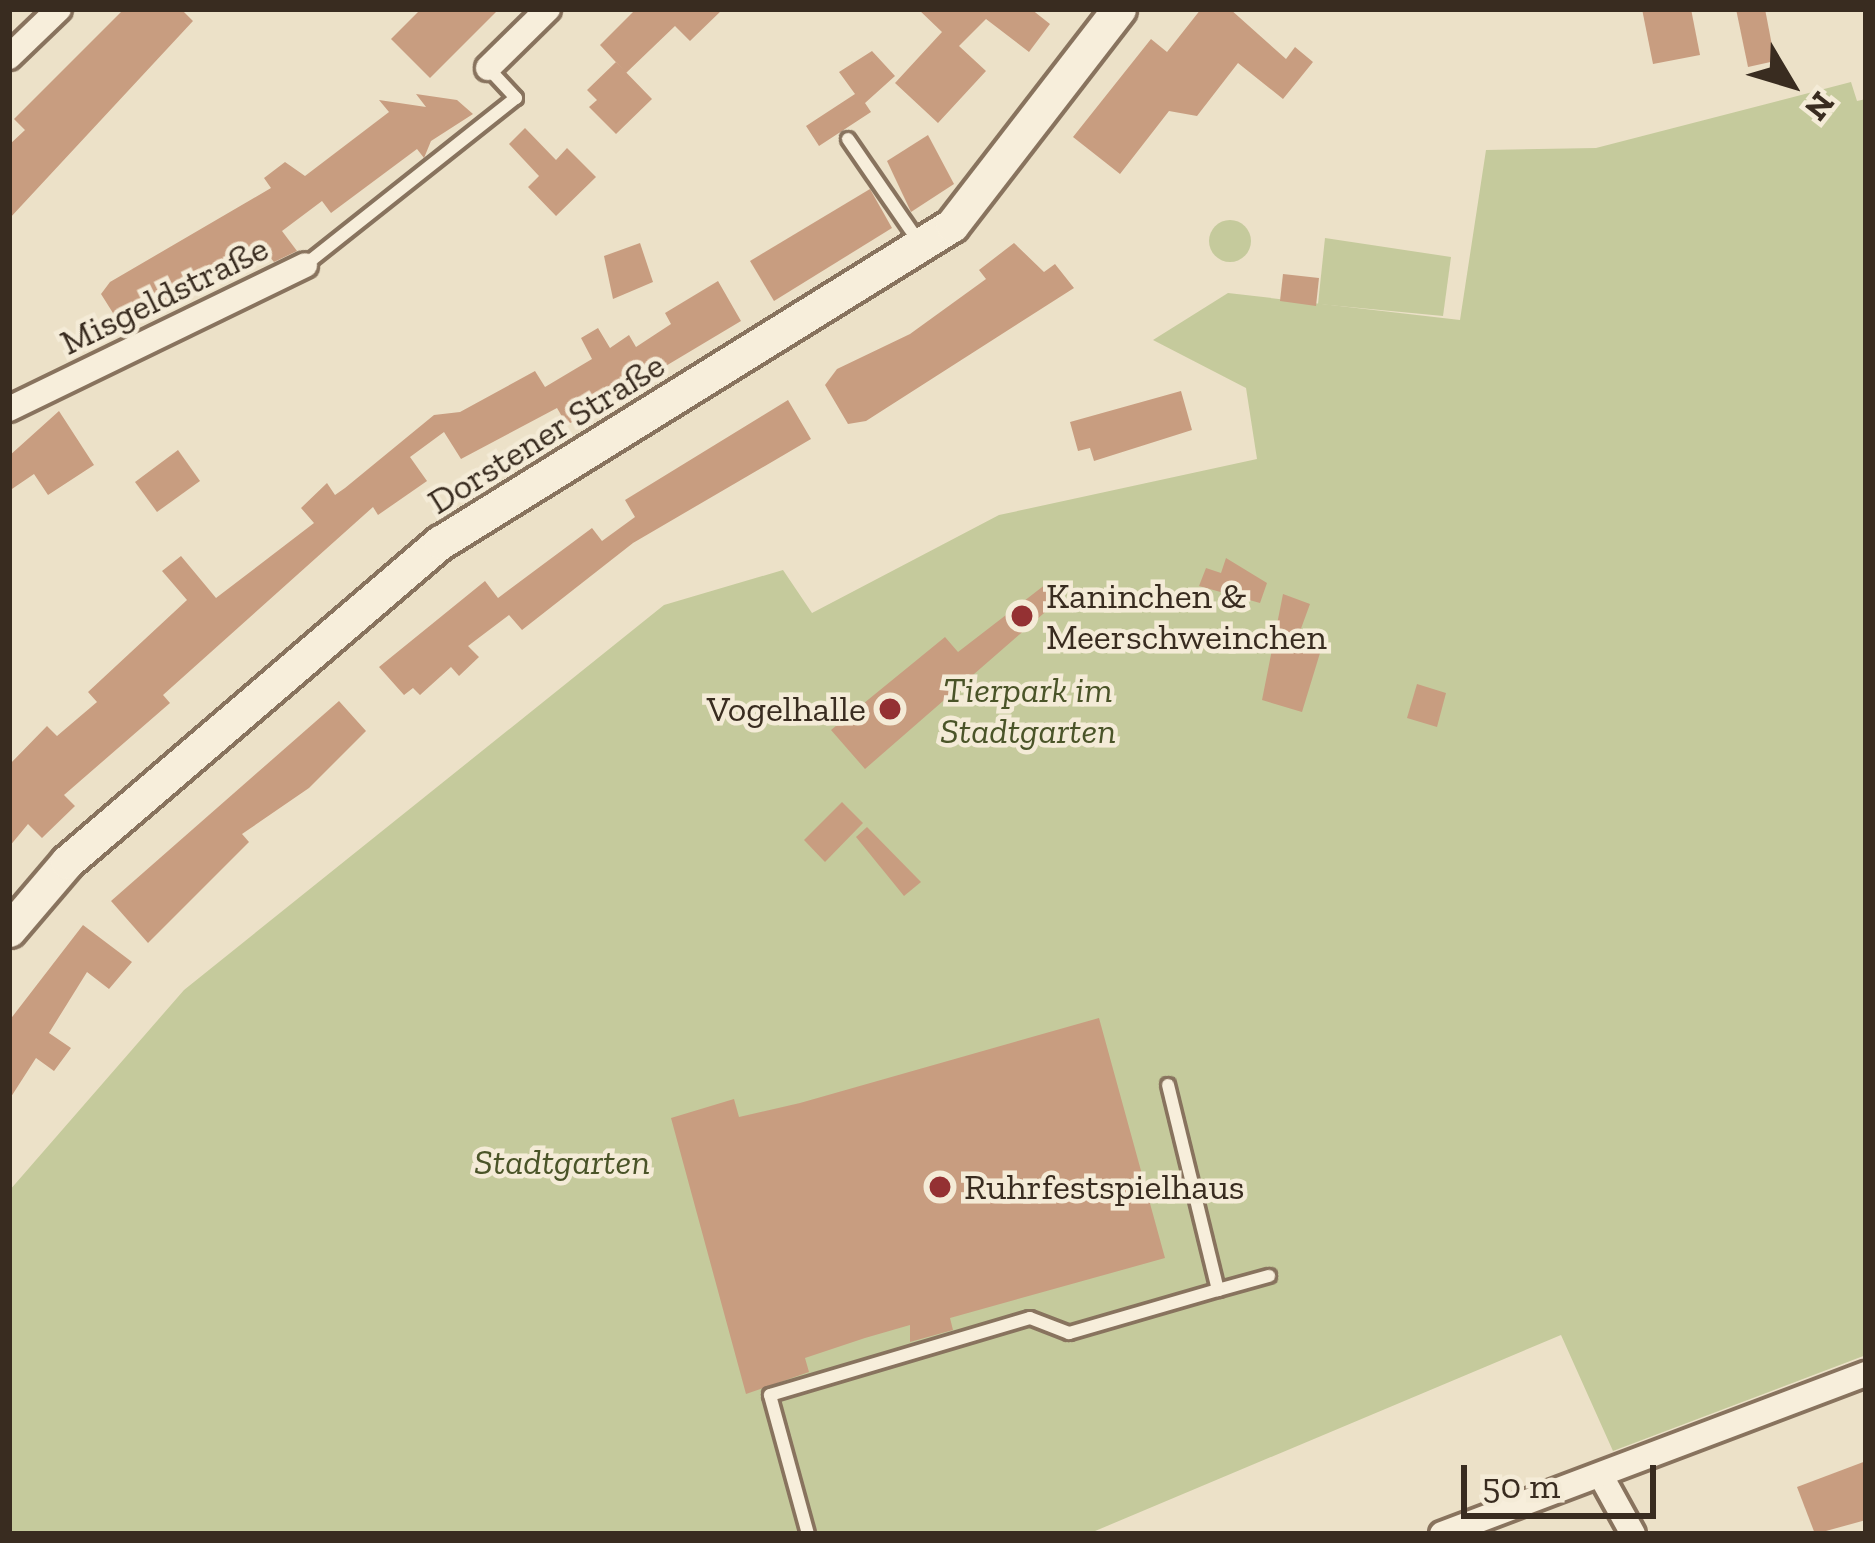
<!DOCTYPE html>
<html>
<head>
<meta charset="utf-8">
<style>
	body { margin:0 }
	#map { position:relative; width:1875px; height:1543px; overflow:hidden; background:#ece1c8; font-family:"Zilla Slab",serif }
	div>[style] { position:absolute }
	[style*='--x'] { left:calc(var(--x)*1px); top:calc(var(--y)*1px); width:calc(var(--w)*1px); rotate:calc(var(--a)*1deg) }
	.green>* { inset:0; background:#c5ca9c }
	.round { border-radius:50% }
	.building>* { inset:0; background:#c89d80 }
	.roads { filter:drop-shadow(3px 0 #88735e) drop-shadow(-3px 0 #88735e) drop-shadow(0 3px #88735e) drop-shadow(0 -3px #88735e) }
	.service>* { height:12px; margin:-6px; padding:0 6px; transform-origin:6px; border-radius:6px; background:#f7eedb }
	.minor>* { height:24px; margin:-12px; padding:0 12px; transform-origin:12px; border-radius:12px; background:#f7eedb }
	.secondary>* { height:33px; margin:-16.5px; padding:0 16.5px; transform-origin:16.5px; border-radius:16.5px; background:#f7eedb }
	.dots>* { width:33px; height:33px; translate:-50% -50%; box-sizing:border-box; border:6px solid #f4ebd7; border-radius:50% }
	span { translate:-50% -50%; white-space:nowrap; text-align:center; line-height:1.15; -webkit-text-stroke:9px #f4ebd7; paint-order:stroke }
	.street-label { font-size:36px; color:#392c20 }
	.poi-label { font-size:36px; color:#392c20 }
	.left { translate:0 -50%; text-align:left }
	.right { translate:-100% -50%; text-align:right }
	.park-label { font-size:36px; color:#4a5428; font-style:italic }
	.frame { position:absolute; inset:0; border:12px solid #392c20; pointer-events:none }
	.north { position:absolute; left:1731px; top:24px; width:120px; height:120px; -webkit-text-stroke:9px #f4ebd7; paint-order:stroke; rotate:128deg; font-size:33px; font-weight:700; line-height:48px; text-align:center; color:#392c20 }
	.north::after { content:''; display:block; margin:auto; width:42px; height:54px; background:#392c20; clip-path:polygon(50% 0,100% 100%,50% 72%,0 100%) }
	.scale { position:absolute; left:1461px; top:1465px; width:195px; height:54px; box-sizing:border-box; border:6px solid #392c20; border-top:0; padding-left:15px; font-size:36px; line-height:42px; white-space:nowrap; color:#392c20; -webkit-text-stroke:9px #f4ebd7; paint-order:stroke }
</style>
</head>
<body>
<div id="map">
	<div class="green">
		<div style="clip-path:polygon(1851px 82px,1857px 101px,1866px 99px,1866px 1355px,1613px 1451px,1561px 1335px,1088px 1534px,9px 1534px,9px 1191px,184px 990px,664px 605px,783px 570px,812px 613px,999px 515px,1257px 459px,1246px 388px,1153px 340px,1228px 293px,1460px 320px,1486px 150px,1596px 148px)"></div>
		<div class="round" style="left:1209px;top:220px;width:42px;height:42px"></div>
		<div style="clip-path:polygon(1325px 238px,1451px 257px,1443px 316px,1318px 304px)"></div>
	</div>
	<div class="building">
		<div style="clip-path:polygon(124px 9px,181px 9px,193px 21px,9px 219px,9px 145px,25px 130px,14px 119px)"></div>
		<div style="clip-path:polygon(421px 9px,499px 9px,430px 78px,391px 39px)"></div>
		<div style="clip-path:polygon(636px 9px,723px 9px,690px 41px,675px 26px,626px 73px,600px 45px)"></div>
		<div style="clip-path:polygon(918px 9px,1031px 9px,1050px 24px,1029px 52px,986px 19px,959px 46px,986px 71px,938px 123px,895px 83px,942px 32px)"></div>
		<div style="clip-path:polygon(1201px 9px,1230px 9px,1286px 59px,1295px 47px,1313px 62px,1283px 99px,1238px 63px,1197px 116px,1169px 111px,1120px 174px,1073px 137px,1151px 39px,1167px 52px)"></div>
		<div style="clip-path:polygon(1642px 9px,1691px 9px,1700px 55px,1653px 64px)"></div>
		<div style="clip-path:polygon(1736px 9px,1765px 9px,1775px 61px,1748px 67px)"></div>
		<div style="clip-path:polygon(872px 51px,895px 76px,865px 103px,871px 112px,819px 146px,806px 126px,855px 94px,839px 72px)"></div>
		<div style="clip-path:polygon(616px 62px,652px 99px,616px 134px,589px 107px,597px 100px,587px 90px)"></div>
		<div style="clip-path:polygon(416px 94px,457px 100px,473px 114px,431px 141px,424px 158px,417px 149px,331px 213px,322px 201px,282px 231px,297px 251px,274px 262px,264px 250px,152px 319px,146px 310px,118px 321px,101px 294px,110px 282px,271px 188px,264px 178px,285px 162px,305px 176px,389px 112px,379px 100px,426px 107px)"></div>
		<div style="clip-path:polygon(525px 128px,556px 160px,567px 148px,596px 177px,556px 216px,528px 187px,539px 176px,509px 144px)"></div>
		<div style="clip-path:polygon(928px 135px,954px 184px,911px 212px,887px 161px)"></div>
		<div style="clip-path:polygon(870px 189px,892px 228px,774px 301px,750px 261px)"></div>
		<div style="clip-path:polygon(640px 243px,653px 282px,613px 299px,604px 256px)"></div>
		<div style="clip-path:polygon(1014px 243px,1044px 272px,1055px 264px,1074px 288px,866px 421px,848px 424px,825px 385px,837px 369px,910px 334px,986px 279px,979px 270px)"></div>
		<div style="clip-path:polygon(1283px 274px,1319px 278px,1316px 306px,1280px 301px)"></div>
		<div style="clip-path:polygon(718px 281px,741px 321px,567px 425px,557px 408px,461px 459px,444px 432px,410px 457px,427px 481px,378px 515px,373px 507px,163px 695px,170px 703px,64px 795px,75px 806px,42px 838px,28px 824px,9px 847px,9px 765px,47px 726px,57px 736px,97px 702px,88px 692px,187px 600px,162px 571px,181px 556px,216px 598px,314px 523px,301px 508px,327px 483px,335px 495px,345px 488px,434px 415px,460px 412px,535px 371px,545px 387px,592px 359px,581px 338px,598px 328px,610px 348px,629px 335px,636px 347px,671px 324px,665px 313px)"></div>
		<div style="clip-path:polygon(1181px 391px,1192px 430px,1094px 461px,1090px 448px,1078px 451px,1070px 422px)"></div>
		<div style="clip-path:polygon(788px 400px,811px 439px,633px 543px,522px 630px,509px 615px,468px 646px,479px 657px,459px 676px,451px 667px,420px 695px,413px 688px,404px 695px,379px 667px,485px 581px,498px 598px,592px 528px,602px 541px,635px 517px,625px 500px)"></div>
		<div style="clip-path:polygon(59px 411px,94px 465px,48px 495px,34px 474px,9px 491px,9px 456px)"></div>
		<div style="clip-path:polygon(178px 450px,200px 481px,157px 512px,135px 482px)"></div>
		<div style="clip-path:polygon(1226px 558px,1267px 583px,1260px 603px,1199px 586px,1206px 568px,1221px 573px)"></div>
		<div style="clip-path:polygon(1046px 584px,1059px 600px,865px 769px,831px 730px,945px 637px,958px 652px)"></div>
		<div style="clip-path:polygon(1283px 594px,1310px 604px,1295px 645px,1320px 653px,1302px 712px,1262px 700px)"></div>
		<div style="clip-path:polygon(1417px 684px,1446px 693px,1437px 727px,1407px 718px)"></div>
		<div style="clip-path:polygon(339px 701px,366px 731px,309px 788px,242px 834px,249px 842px,148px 943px,111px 901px)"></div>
		<div style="clip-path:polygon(842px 802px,863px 823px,825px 862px,804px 840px)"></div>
		<div style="clip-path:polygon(867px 827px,921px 882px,904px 896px,856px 837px)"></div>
		<div style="clip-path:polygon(83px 925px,132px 962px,109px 989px,87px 972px,49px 1033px,71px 1048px,54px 1071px,36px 1058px,9px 1100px,9px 1021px)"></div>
		<div style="clip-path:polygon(1099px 1018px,1165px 1258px,950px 1318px,953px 1330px,910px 1342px,910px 1325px,865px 1338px,805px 1358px,809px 1372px,746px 1394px,671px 1118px,734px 1099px,739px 1117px,800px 1103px)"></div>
		<div style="clip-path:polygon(1866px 1461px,1866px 1520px,1815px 1534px,1797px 1487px)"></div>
	</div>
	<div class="roads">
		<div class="service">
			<div style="--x:848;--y:139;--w:125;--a:55.4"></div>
			<div style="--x:305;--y:265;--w:269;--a:-38.4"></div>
			<div style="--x:516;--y:98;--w:41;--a:-133"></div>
			<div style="--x:1218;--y:1290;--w:53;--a:-15.4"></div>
			<div style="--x:808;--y:1534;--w:144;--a:-105.3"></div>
			<div style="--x:770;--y:1395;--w:271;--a:-16.5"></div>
			<div style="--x:1030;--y:1318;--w:42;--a:21"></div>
			<div style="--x:1069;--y:1333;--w:155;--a:-16.1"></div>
			<div style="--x:1218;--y:1290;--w:211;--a:-103.7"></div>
		</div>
		<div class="minor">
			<div style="--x:9;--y:57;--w:69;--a:-43.8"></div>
			<div style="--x:488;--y:68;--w:84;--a:-44.5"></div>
			<div style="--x:9;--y:409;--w:329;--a:-25.9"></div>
			<div style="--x:1601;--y:1476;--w:66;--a:61.1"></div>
			<div style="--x:1442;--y:1534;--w:453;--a:-20.7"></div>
		</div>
		<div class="secondary">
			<div style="--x:9;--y:930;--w:89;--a:-49.5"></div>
			<div style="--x:67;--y:862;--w:492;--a:-40.6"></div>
			<div style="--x:441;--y:542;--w:601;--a:-31.81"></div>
			<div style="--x:952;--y:225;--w:273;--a:-52.3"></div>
		</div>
	</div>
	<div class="dots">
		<div style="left:1022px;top:616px;background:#943133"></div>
		<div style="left:890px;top:709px;background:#943133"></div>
		<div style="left:940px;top:1187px;background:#943133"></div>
	</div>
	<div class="street-label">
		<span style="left:164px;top:295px;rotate:-26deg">Misgeldstraße</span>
		<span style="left:546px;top:433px;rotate:-32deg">Dorstener Straße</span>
	</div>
	<div class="poi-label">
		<span class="left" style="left:1046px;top:616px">Kaninchen &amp;<br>Meerschweinchen</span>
		<span class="right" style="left:866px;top:709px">Vogelhalle</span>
		<span class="left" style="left:964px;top:1187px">Ruhrfestspielhaus</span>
	</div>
	<div class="park-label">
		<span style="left:1028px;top:710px">Tierpark im<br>Stadtgarten</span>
		<span style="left:562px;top:1162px">Stadtgarten</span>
	</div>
	<div class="frame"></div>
	<div class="north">N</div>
	<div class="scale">50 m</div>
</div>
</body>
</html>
